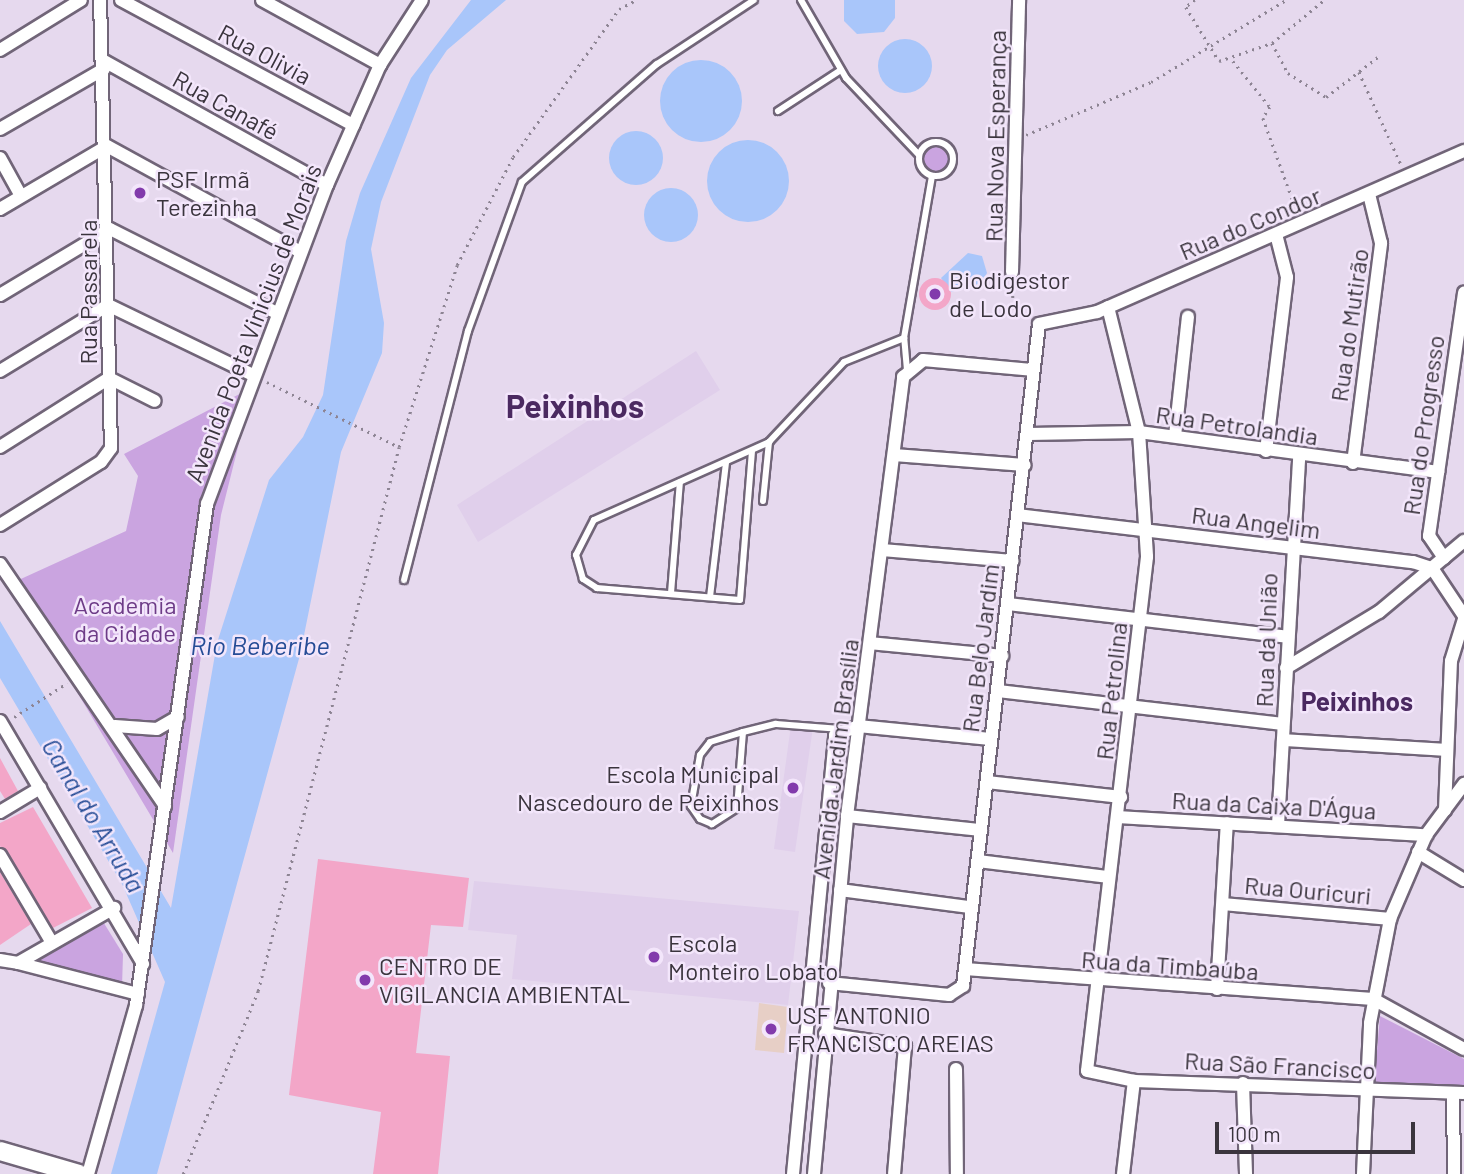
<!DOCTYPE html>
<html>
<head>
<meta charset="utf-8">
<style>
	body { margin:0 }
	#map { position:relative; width:1464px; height:1174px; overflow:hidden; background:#e6d9ee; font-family:Barlow,sans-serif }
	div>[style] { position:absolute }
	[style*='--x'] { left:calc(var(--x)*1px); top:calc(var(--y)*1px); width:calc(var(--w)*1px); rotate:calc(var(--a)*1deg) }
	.built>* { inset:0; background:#e0cfeb }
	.medical>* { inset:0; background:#e7cfc6 }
	.green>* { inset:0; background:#caa4e0 }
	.round { border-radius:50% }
	.water>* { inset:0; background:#a9c6fa }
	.building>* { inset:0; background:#f3a6c8 }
	.path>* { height:2.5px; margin-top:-1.25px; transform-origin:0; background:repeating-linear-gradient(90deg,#8d8493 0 2px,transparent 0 7px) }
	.roads { filter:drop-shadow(2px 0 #716578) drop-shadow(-2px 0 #716578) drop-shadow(0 2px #716578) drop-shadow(0 -2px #716578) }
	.service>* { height:6px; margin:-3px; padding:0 3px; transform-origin:3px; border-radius:3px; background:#fff }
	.service>.ring { margin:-3px; padding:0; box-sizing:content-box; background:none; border:6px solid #fff; border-radius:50% }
	.minor>* { height:12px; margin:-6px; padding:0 6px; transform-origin:6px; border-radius:6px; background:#fff }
	.secondary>* { height:18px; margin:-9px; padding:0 9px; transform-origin:9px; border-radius:9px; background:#fff }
	.dots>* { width:19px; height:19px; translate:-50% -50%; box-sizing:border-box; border:4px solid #f3e6fb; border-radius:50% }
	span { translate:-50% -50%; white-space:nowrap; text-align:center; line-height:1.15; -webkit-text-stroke:5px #f3e6fb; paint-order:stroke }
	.street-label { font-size:24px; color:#3a343d }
	.poi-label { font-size:24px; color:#3a343d }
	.left { translate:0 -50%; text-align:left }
	.right { translate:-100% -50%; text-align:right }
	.park-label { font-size:24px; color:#6d3b87 }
	.water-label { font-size:26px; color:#254c96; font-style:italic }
	.neighbourhood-label { font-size:26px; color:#4b2961; font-weight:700 }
	.district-label { font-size:32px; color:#4b2961; font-weight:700 }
	.scale { position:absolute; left:1215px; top:1122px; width:200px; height:32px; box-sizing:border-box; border:4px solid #3a343d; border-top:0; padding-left:9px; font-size:21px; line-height:24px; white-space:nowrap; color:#3a343d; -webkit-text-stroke:5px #f3e6fb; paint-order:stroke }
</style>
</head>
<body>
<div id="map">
	<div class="built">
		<div style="clip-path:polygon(696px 351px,720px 390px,478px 542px,457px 505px)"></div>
		<div style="clip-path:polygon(791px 725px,813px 727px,795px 852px,774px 849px)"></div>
		<div style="clip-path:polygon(474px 881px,799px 911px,788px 1005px,512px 979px,517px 935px,468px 930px)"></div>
	</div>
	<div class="medical">
		<div style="clip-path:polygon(759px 1003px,788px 1007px,784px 1053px,755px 1050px)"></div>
	</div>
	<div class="green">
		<div class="round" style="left:922px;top:144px;width:30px;height:30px"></div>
		<div style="clip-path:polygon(253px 387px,221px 515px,173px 853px,12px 583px,126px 531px,138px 476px,124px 454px)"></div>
		<div style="clip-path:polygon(102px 920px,123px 954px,122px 986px,28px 961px)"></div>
		<div style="clip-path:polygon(1380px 1016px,1464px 1059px,1464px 1087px,1374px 1086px)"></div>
	</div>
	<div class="water">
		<div style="clip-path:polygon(471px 0,506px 0,447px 50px,430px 75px,381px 202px,371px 249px,384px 323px,382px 353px,341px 452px,300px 655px,157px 1174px,111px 1174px,165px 982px,122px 884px,0 678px,0 621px,171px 908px,217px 643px,269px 480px,303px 437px,323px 395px,346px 241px,360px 193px,411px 78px)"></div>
		<div style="clip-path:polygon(844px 0,895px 0,895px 18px,884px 32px,857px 34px,844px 21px)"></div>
		<div class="round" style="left:878px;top:39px;width:54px;height:54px"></div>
		<div class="round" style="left:660px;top:60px;width:82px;height:82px"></div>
		<div class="round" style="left:609px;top:131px;width:54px;height:54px"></div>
		<div class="round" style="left:707px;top:140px;width:82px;height:82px"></div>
		<div class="round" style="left:644px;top:188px;width:54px;height:54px"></div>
		<div style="clip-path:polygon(968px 253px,982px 256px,987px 273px,981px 283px,951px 292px,941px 278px)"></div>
	</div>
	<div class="building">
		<div class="round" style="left:919px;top:278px;width:32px;height:32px"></div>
		<div style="clip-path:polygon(0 758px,18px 791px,5px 799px,0 791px)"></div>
		<div style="clip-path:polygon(33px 807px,92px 908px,53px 928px,0 846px,0 823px)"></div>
		<div style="clip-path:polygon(318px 859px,469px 878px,463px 927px,431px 925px,416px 1053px,450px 1056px,438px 1174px,373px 1174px,381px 1112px,289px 1095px)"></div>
		<div style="clip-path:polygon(0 872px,31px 924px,0 945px)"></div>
	</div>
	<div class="path">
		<div style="--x:1195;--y:0;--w:11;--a:142"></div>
		<div style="--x:1186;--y:7;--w:63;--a:58.6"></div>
		<div style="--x:1219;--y:61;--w:56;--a:-18.8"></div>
		<div style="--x:1272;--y:43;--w:67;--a:-39.6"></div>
		<div style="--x:1272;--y:43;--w:34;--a:62"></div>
		<div style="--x:1288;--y:73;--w:45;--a:32.3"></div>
		<div style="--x:1326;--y:97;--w:67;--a:-37.7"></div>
		<div style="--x:1233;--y:61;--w:59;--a:51.2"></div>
		<div style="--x:1270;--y:107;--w:13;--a:122"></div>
		<div style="--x:1263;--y:118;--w:100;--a:70.1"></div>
		<div style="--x:1359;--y:72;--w:101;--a:65.5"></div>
		<div style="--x:1026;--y:135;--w:136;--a:-23"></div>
		<div style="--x:1151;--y:82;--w:158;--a:-31.3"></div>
		<div style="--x:1013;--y:282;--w:25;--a:90"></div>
		<div style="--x:1013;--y:307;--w:18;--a:34"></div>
		<div style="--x:267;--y:382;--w:147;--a:26.2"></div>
		<div style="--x:14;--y:717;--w:63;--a:-32.7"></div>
		<div style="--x:183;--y:1174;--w:198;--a:-67.7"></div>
		<div style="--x:258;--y:991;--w:562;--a:-75.47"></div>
		<div style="--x:399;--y:447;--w:191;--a:-72.3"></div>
		<div style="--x:457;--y:265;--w:122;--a:-62.6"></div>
		<div style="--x:513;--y:157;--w:182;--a:-54.4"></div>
		<div style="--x:619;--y:9;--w:19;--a:-28"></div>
	</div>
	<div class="roads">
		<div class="service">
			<div style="--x:801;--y:0;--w:90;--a:60"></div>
			<div style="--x:846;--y:78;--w:106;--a:46.5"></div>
			<div style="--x:778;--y:111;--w:75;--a:-33.1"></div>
			<div class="ring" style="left:919px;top:142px;width:28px;height:28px"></div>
			<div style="--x:907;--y:370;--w:32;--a:-95"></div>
			<div style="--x:904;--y:338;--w:164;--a:-80.2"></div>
			<div style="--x:752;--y:451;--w:149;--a:94.6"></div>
			<div style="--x:740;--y:600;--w:144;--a:-175.2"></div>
			<div style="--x:597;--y:588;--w:17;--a:-147"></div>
			<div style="--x:583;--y:579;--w:25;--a:-106"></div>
			<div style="--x:576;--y:555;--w:39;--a:-63"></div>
			<div style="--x:594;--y:520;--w:192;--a:-24"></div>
			<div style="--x:769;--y:442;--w:110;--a:-46.8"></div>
			<div style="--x:844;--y:362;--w:65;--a:-21.8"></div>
			<div style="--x:763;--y:501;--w:59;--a:-84.2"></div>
			<div style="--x:404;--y:580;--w:257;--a:-75.6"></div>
			<div style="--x:468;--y:331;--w:158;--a:-70.1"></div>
			<div style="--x:522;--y:182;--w:179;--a:-41.2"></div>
			<div style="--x:657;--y:64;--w:116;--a:-33.4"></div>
			<div style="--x:671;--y:593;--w:111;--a:-85.4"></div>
			<div style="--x:710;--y:597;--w:136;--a:-83.2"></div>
			<div style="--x:743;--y:732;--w:76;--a:94.5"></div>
			<div style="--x:737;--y:808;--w:30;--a:147"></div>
			<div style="--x:712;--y:824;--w:13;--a:-157"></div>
			<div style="--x:700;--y:819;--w:16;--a:-125"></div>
			<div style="--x:691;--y:806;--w:52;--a:-80"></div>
			<div style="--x:700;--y:755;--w:16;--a:-52"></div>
			<div style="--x:710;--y:742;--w:34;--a:-17"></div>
			<div style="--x:743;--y:732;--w:34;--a:-14"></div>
			<div style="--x:776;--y:724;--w:65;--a:4.4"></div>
		</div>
		<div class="minor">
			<div style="--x:121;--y:0;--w:264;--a:28.3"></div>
			<div style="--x:262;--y:0;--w:135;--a:28.8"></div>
			<div style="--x:0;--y:50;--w:95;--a:-31.7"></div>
			<div style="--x:104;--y:61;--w:255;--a:29.1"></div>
			<div style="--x:0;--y:129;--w:120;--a:-30"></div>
			<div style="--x:0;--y:158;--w:43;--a:61.1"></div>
			<div style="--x:0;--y:209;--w:124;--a:-30.5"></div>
			<div style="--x:107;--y:146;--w:221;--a:28.7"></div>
			<div style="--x:1012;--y:272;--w:272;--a:-88.5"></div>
			<div style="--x:0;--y:295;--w:128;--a:-31"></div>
			<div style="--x:110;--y:229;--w:187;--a:26.7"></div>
			<div style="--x:1108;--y:307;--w:129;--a:76.1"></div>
			<div style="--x:1139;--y:432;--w:125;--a:86.3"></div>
			<div style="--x:1147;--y:557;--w:517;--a:96.66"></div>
			<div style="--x:1087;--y:1071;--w:48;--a:12"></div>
			<div style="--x:1134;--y:1081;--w:330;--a:2.1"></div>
			<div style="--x:0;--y:371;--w:127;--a:-31.4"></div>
			<div style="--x:108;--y:305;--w:159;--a:25.8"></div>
			<div style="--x:1029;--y:434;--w:110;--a:-1"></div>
			<div style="--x:1139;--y:432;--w:302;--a:7.6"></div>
			<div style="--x:1175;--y:436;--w:120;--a:-83.8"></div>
			<div style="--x:0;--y:447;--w:129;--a:-32.3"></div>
			<div style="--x:109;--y:378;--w:51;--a:26.6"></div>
			<div style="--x:1266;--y:451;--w:175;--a:-83.1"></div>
			<div style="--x:1287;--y:277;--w:40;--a:-104.4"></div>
			<div style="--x:894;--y:455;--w:131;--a:4.4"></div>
			<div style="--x:1353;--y:463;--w:222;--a:-82.7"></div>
			<div style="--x:1381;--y:243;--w:50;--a:-103.8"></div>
			<div style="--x:1017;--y:515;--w:399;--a:6.8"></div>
			<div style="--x:1413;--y:562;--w:20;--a:18"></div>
			<div style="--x:1432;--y:568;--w:58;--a:56.3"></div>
			<div style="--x:0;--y:525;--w:119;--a:-32"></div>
			<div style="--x:101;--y:462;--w:17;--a:-54"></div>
			<div style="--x:111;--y:448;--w:448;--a:-91.4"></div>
			<div style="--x:882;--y:550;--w:131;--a:4.8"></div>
			<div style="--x:1444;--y:558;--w:27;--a:-124"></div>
			<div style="--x:1429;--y:536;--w:246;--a:-81.8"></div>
			<div style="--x:0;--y:564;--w:293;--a:55.7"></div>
			<div style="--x:1008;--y:604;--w:281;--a:6.7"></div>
			<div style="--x:870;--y:643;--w:133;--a:5.6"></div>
			<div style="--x:1286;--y:668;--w:109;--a:-31.1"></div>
			<div style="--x:1379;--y:612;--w:111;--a:-39.9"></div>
			<div style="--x:998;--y:691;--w:287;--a:6.6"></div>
			<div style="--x:0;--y:721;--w:282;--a:59.5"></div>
			<div style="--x:115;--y:726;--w:42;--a:4.1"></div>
			<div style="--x:157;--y:729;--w:24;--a:-30"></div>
			<div style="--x:1283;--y:740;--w:163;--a:3.5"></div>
			<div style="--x:987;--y:782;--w:135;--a:6.4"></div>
			<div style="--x:1445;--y:810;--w:149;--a:-87.7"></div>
			<div style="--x:1451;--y:661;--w:44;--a:-72.8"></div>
			<div style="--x:0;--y:812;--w:47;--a:-31"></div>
			<div style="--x:847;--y:816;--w:135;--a:6"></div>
			<div style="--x:1119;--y:817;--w:308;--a:3.4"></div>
			<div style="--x:1278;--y:825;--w:370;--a:-86.7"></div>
			<div style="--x:1418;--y:852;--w:54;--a:31.3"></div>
			<div style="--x:0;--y:855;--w:102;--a:59.4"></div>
			<div style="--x:978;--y:861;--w:132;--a:7"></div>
			<div style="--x:840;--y:890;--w:131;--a:7.5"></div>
			<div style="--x:1223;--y:904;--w:168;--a:5.1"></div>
			<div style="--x:0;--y:960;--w:18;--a:9"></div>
			<div style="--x:18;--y:963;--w:111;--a:-29.8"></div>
			<div style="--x:18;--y:963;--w:124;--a:14.5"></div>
			<div style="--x:965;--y:969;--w:409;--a:4.2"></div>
			<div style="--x:1373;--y:999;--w:104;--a:28.8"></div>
			<div style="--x:829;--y:983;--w:121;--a:5.7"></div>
			<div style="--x:949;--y:995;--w:17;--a:-33"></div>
			<div style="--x:963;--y:986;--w:666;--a:-83.45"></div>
			<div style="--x:1039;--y:324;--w:59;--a:-11.7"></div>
			<div style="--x:1097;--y:312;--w:401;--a:-23.7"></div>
			<div style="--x:1217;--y:989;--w:166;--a:-86.6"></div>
			<div style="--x:825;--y:1034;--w:81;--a:8.5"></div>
			<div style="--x:905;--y:1046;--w:128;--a:94.9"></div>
			<div style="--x:956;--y:1069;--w:105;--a:89.5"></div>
			<div style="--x:1243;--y:1083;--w:91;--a:88.1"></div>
			<div style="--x:1453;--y:1093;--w:81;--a:89.3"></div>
			<div style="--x:88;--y:1174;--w:176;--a:-74.1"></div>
			<div style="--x:136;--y:1005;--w:506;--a:-81.93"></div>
			<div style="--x:207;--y:504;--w:341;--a:-69.4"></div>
			<div style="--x:327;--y:185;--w:131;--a:-66.2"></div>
			<div style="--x:380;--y:65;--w:77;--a:-57.1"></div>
			<div style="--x:793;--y:1174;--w:441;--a:-84.5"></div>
			<div style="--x:835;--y:735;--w:25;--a:-21"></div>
			<div style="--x:858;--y:726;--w:133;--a:5.6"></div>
			<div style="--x:814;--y:1174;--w:360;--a:-84.7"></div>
			<div style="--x:847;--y:816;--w:443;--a:-82.7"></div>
			<div style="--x:903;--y:377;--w:26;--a:-40"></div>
			<div style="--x:923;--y:360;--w:109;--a:5.2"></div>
			<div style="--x:1123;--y:1174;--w:94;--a:-83.3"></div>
			<div style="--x:1363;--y:1174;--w:151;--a:-87.3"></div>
			<div style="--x:1370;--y:1023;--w:106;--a:-79.1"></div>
			<div style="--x:1390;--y:919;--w:91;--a:-66.8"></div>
			<div style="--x:1426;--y:835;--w:64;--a:-53.3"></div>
		</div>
		<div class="secondary">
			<div style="--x:0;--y:1151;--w:82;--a:16.2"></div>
		</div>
	</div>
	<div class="dots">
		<div style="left:140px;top:193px;background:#823aac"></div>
		<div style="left:935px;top:294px;background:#823aac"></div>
		<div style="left:793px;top:788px;background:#823aac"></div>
		<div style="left:654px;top:957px;background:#823aac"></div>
		<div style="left:365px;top:980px;background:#823aac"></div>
		<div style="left:771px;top:1029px;background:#823aac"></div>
	</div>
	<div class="street-label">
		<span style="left:265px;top:54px;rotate:28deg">Rua Olivia</span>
		<span style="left:226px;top:105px;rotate:29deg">Rua Canafé</span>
		<span style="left:995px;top:136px;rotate:-89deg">Rua Nova Esperança</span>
		<span style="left:1250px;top:223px;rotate:-23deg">Rua do Condor</span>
		<span style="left:88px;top:292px;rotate:-90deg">Rua Passarela</span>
		<span style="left:253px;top:323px;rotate:-69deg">Avenida Poeta Vinicius de Morais</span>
		<span style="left:1349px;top:325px;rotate:-82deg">Rua do Mutirão</span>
		<span style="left:1237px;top:425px;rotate:8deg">Rua Petrolandia</span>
		<span style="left:1423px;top:425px;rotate:-82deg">Rua do Progresso</span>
		<span style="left:1256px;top:522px;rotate:7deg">Rua Angelim</span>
		<span style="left:1266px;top:640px;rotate:-88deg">Rua da União</span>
		<span style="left:980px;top:648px;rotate:-83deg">Rua Belo Jardim</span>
		<span style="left:1111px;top:691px;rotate:-84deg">Rua Petrolina</span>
		<span style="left:835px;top:759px;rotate:-83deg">Avenida Jardim Brasília</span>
		<span style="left:1274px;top:805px;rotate:3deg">Rua da Caixa D'Água</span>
		<span style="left:1308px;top:890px;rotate:5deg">Rua Ouricuri</span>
		<span style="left:1170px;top:965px;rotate:4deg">Rua da Timbaúba</span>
		<span style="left:1280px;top:1065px;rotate:3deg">Rua São Francisco</span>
	</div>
	<div class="poi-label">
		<span class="left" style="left:156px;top:193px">PSF Irmã<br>Terezinha</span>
		<span class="left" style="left:949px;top:294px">Biodigestor<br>de Lodo</span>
		<span class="right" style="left:779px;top:788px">Escola Municipal<br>Nascedouro de Peixinhos</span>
		<span class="left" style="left:668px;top:957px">Escola<br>Monteiro Lobato</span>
		<span class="left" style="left:379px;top:980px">CENTRO DE<br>VIGILANCIA AMBIENTAL</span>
		<span class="left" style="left:787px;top:1029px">USF ANTONIO<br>FRANCISCO AREIAS</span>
	</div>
	<div class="park-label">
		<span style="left:125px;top:619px">Academia<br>da Cidade</span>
	</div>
	<div class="water-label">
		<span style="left:260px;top:645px">Rio Beberibe</span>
		<span style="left:94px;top:815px;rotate:59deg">Canal do Arruda</span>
	</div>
	<div class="neighbourhood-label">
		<span style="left:1357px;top:701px">Peixinhos</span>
	</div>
	<div class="district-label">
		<span style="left:575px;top:405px">Peixinhos</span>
	</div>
	<div class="scale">100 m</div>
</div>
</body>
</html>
